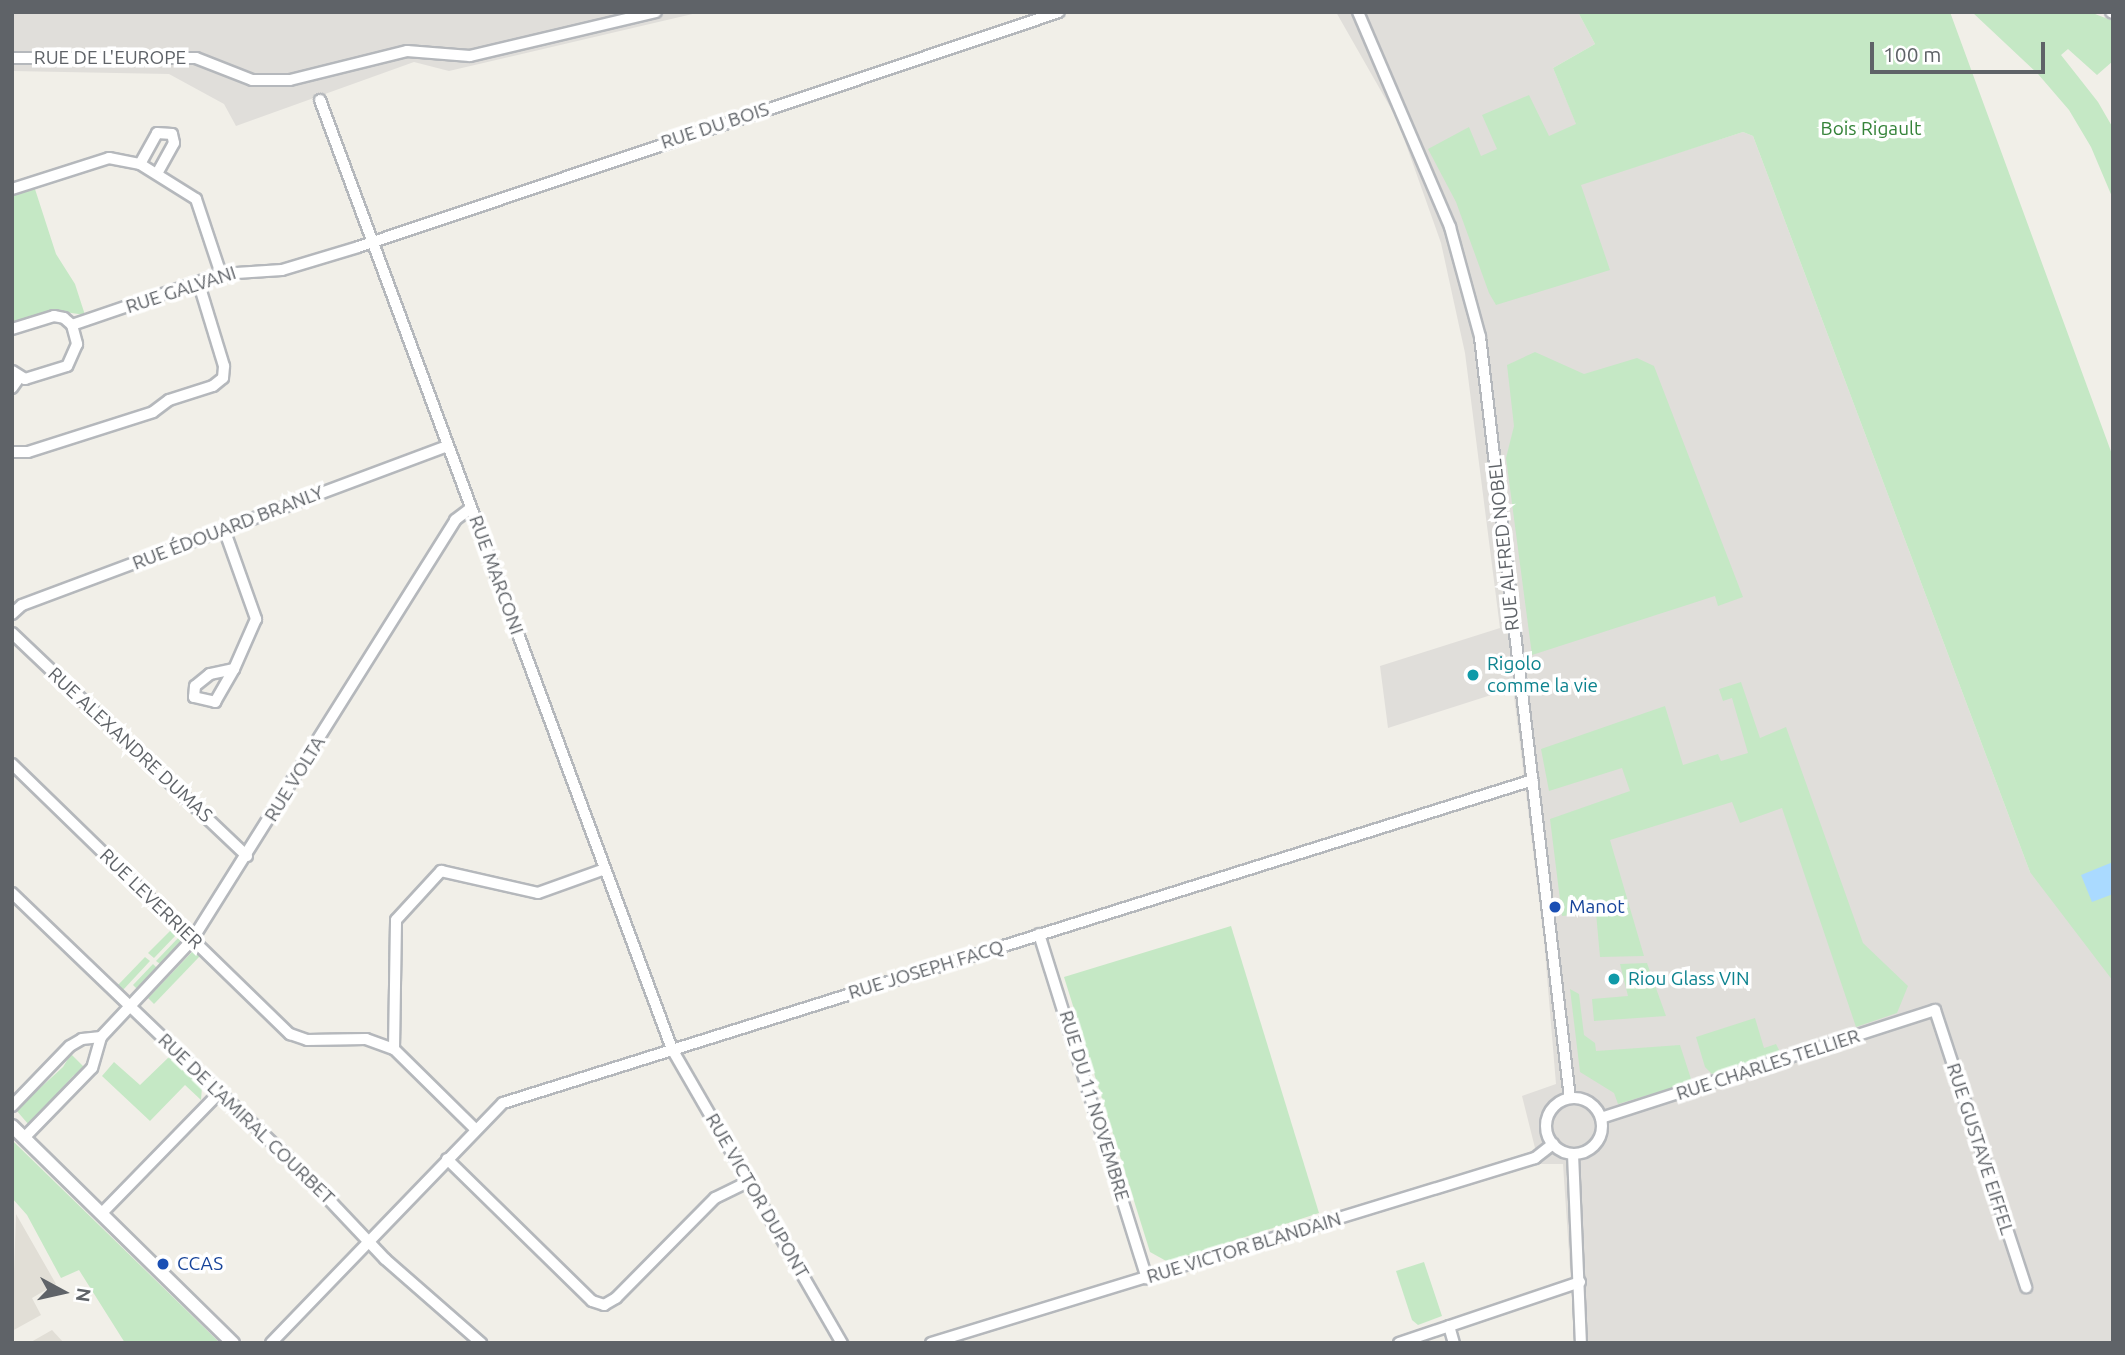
<!DOCTYPE html>
<html>
<head>
<meta charset="utf-8">
<style>
	body { margin:0 }
	#map { position:relative; width:2125px; height:1355px; overflow:hidden; background:#f1efe8; font-family:Ubuntu,sans-serif }
	div>[style] { position:absolute }
	[style*='--x'] { left:calc(var(--x)*1px); top:calc(var(--y)*1px); width:calc(var(--w)*1px); rotate:calc(var(--a)*1deg) }
	.industrial>* { inset:0; background:#e0deda }
	.education>* { inset:0; background:#e1ded6 }
	.green>* { inset:0; background:#c5e8c5 }
	.water>* { inset:0; background:#aadaff }
	.roads { filter:drop-shadow(2px 0 #b5b8bc) drop-shadow(-2px 0 #b5b8bc) drop-shadow(0 2px #b5b8bc) drop-shadow(0 -2px #b5b8bc) }
	.minor>* { height:10px; margin:-5px; padding:0 5px; transform-origin:5px; border-radius:5px; background:#fff }
	.minor>.ring { margin:-5px; padding:0; box-sizing:content-box; background:none; border:10px solid #fff; border-radius:50% }
	.tertiary>* { height:12px; margin:-6px; padding:0 6px; transform-origin:6px; border-radius:6px; background:#fff }
	.dots>* { width:19px; height:19px; translate:-50% -50%; box-sizing:border-box; border:4px solid #fff; border-radius:50% }
	span { translate:-50% -50%; white-space:nowrap; text-align:center; line-height:1.15; -webkit-text-stroke:7px #fff; paint-order:stroke }
	.street-label { font-size:19px; color:#5f6368 }
	.park-label { font-size:19px; color:#348238 }
	.culture-label { font-size:19px; color:#0d838f }
	.left { translate:0 -50%; text-align:left }
	.transit-label { font-size:19px; color:#164399 }
	.frame { position:absolute; inset:0; border:14px solid #5f6368; pointer-events:none }
	.north { position:absolute; left:28px; top:1257px; width:70px; height:70px; -webkit-text-stroke:5px #fff; paint-order:stroke; rotate:98deg; font-size:19px; font-weight:700; line-height:28px; text-align:center; color:#5f6368 }
	.north::after { content:''; display:block; margin:auto; width:24px; height:32px; background:#5f6368; clip-path:polygon(50% 0,100% 100%,50% 72%,0 100%) }
	.scale { position:absolute; left:1870px; top:42px; width:175px; height:32px; box-sizing:border-box; border:4px solid #5f6368; border-top:0; padding-left:9px; font-size:21px; line-height:24px; white-space:nowrap; color:#5f6368; -webkit-text-stroke:5px #fff; paint-order:stroke }
</style>
</head>
<body>
<div id="map">
	<div class="industrial">
		<div style="clip-path:polygon(12px 12px,701px 12px,449px 71px,414px 62px,236px 126px,224px 104px,169px 74px,12px 71px)"></div>
		<div style="clip-path:polygon(1336px 12px,1578px 12px,1595px 44px,1553px 68px,1599px 178px,1743px 132px,1753px 136px,2030px 872px,2113px 827px,2113px 1343px,1575px 1343px,1563px 1164px,1539px 1164px,1522px 1096px,1556px 1084px,1544px 940px,1513px 688px,1388px 728px,1380px 666px,1500px 628px,1465px 353px,1441px 243px,1397px 119px)"></div>
	</div>
	<div class="education">
		<div style="clip-path:polygon(16px 1214px,56px 1284px,32px 1298px,41px 1315px,12px 1331px)"></div>
		<div style="clip-path:polygon(52px 1330px,64px 1343px,30px 1343px,31px 1342px)"></div>
	</div>
	<div class="green">
		<div style="clip-path:polygon(1578px 12px,1950px 12px,2113px 457px,2113px 981px,2030px 872px,1753px 136px,1743px 132px,1581px 185px,1610px 270px,1496px 305px,1489px 293px,1456px 202px,1428px 149px,1469px 127px,1481px 156px,1497px 149px,1482px 115px,1529px 95px,1549px 136px,1576px 124px,1553px 68px,1595px 44px)"></div>
		<div style="clip-path:polygon(1972px 12px,2090px 12px,2113px 21px,2113px 61px,2097px 75px,2068px 49px,2061px 55px,2098px 102px,2113px 128px,2113px 199px,2091px 147px,2069px 110px,2038px 74px)"></div>
		<div style="clip-path:polygon(34px 186px,56px 254px,75px 284px,85px 315px,58px 311px,12px 324px,12px 193px)"></div>
		<div style="clip-path:polygon(1535px 352px,1584px 374px,1637px 358px,1654px 366px,1743px 597px,1718px 606px,1715px 596px,1532px 655px,1506px 458px,1514px 426px,1507px 365px)"></div>
		<div style="clip-path:polygon(1741px 682px,1760px 738px,1786px 727px,1863px 943px,1908px 986px,1897px 1013px,1856px 1027px,1782px 808px,1740px 823px,1732px 802px,1610px 840px,1644px 956px,1600px 957px,1596px 913px,1562px 916px,1550px 819px,1630px 791px,1622px 768px,1549px 791px,1541px 749px,1665px 706px,1683px 765px,1718px 754px,1721px 761px,1748px 753px,1732px 698px,1723px 701px,1719px 689px)"></div>
		<div style="clip-path:polygon(1231px 926px,1319px 1213px,1168px 1262px,1150px 1252px,1064px 977px)"></div>
		<div style="clip-path:polygon(172px 929px,177px 934px,154px 958px,148px 953px)"></div>
		<div style="clip-path:polygon(180px 936px,180px 949px,163px 966px,156px 961px)"></div>
		<div style="clip-path:polygon(194px 950px,200px 956px,154px 1004px,148px 998px)"></div>
		<div style="clip-path:polygon(145px 957px,150px 961px,123px 990px,118px 985px)"></div>
		<div style="clip-path:polygon(1647px 963px,1666px 1016px,1594px 1021px,1592px 999px,1628px 996px,1620px 964px)"></div>
		<div style="clip-path:polygon(153px 964px,159px 970px,139px 991px,133px 985px)"></div>
		<div style="clip-path:polygon(1570px 989px,1579px 994px,1584px 1035px,1595px 1043px,1596px 1051px,1680px 1045px,1692px 1082px,1618px 1104px,1614px 1093px,1580px 1072px)"></div>
		<div style="clip-path:polygon(1755px 1018px,1764px 1048px,1776px 1044px,1780px 1052px,1712px 1074px,1705px 1067px,1696px 1037px)"></div>
		<div style="clip-path:polygon(71px 1054px,85px 1068px,73px 1076px,29px 1125px,16px 1110px,63px 1067px)"></div>
		<div style="clip-path:polygon(169px 1057px,202px 1087px,201px 1100px,185px 1085px,150px 1121px,102px 1076px,114px 1062px,140px 1085px)"></div>
		<div style="clip-path:polygon(12px 1140px,18px 1146px,220px 1343px,125px 1343px,79px 1270px,61px 1278px,27px 1215px,12px 1198px)"></div>
		<div style="clip-path:polygon(1424px 1262px,1442px 1316px,1418px 1325px,1412px 1320px,1396px 1271px)"></div>
	</div>
	<div class="water">
		<div style="clip-path:polygon(2113px 862px,2113px 894px,2092px 902px,2081px 875px)"></div>
	</div>
	<div class="roads">
		<div class="minor">
			<div style="--x:1358;--y:12;--w:234;--a:66.8"></div>
			<div style="--x:1450;--y:227;--w:114;--a:74.7"></div>
			<div style="--x:1480;--y:337;--w:766;--a:83.26"></div>
			<div style="--x:2111;--y:12;--w:2;--a:27"></div>
			<div style="--x:12;--y:58;--w:184;--a:0"></div>
			<div style="--x:196;--y:58;--w:60;--a:21.4"></div>
			<div style="--x:252;--y:80;--w:38;--a:0"></div>
			<div style="--x:290;--y:80;--w:121;--a:-13.9"></div>
			<div style="--x:407;--y:51;--w:63;--a:4.5"></div>
			<div style="--x:470;--y:56;--w:191;--a:-13.3"></div>
			<div style="--x:320;--y:100;--w:1012;--a:69.65"></div>
			<div style="--x:672;--y:1049;--w:340;--a:60"></div>
			<div style="--x:140;--y:164;--w:35;--a:-61"></div>
			<div style="--x:157;--y:133;--w:15;--a:4"></div>
			<div style="--x:172;--y:134;--w:9;--a:77"></div>
			<div style="--x:174;--y:143;--w:35;--a:119"></div>
			<div style="--x:12;--y:189;--w:102;--a:-17.7"></div>
			<div style="--x:109;--y:158;--w:32;--a:11"></div>
			<div style="--x:140;--y:164;--w:66;--a:32"></div>
			<div style="--x:196;--y:199;--w:79;--a:71.6"></div>
			<div style="--x:72;--y:325;--w:157;--a:-18.9"></div>
			<div style="--x:221;--y:274;--w:61;--a:-3.8"></div>
			<div style="--x:282;--y:270;--w:79;--a:-16.8"></div>
			<div style="--x:358;--y:247;--w:739;--a:-18.53"></div>
			<div style="--x:12;--y:329;--w:44;--a:-17.2"></div>
			<div style="--x:54;--y:316;--w:10;--a:11"></div>
			<div style="--x:64;--y:318;--w:11;--a:41"></div>
			<div style="--x:72;--y:325;--w:20;--a:75"></div>
			<div style="--x:77;--y:344;--w:24;--a:114"></div>
			<div style="--x:67;--y:366;--w:44;--a:162.8"></div>
			<div style="--x:25;--y:379;--w:15;--a:-148"></div>
			<div style="--x:12;--y:388;--w:12;--a:-55"></div>
			<div style="--x:12;--y:452;--w:16;--a:0"></div>
			<div style="--x:28;--y:452;--w:131;--a:-17.7"></div>
			<div style="--x:153;--y:412;--w:20;--a:-37"></div>
			<div style="--x:169;--y:400;--w:46;--a:-17.7"></div>
			<div style="--x:213;--y:386;--w:13;--a:-39"></div>
			<div style="--x:223;--y:378;--w:12;--a:-85"></div>
			<div style="--x:224;--y:366;--w:86;--a:-107"></div>
			<div style="--x:224;--y:529;--w:96;--a:70.4"></div>
			<div style="--x:256;--y:619;--w:55;--a:113.7"></div>
			<div style="--x:234;--y:669;--w:25;--a:168"></div>
			<div style="--x:210;--y:674;--w:19;--a:141"></div>
			<div style="--x:195;--y:686;--w:11;--a:95"></div>
			<div style="--x:194;--y:697;--w:22;--a:13"></div>
			<div style="--x:215;--y:702;--w:38;--a:-60"></div>
			<div style="--x:12;--y:614;--w:13;--a:-42"></div>
			<div style="--x:22;--y:605;--w:454;--a:-20.5"></div>
			<div style="--x:12;--y:633;--w:324;--a:43.5"></div>
			<div style="--x:12;--y:764;--w:388;--a:44.2"></div>
			<div style="--x:290;--y:1034;--w:18;--a:19"></div>
			<div style="--x:307;--y:1040;--w:59;--a:-1"></div>
			<div style="--x:366;--y:1039;--w:30;--a:20"></div>
			<div style="--x:394;--y:1049;--w:114;--a:44.6"></div>
			<div style="--x:12;--y:893;--w:397;--a:43.8"></div>
			<div style="--x:299;--y:1168;--w:125;--a:46.6"></div>
			<div style="--x:385;--y:1259;--w:128;--a:41.2"></div>
			<div style="--x:1039;--y:934;--w:361;--a:72.6"></div>
			<div style="--x:101;--y:1037;--w:133;--a:-46.8"></div>
			<div style="--x:192;--y:940;--w:496;--a:-57.9"></div>
			<div style="--x:455;--y:520;--w:20;--a:-37"></div>
			<div style="--x:394;--y:1049;--w:129;--a:-89.1"></div>
			<div style="--x:396;--y:920;--w:67;--a:-47.4"></div>
			<div style="--x:441;--y:871;--w:99;--a:12.8"></div>
			<div style="--x:538;--y:893;--w:71;--a:-19.7"></div>
			<div class="ring" style="left:1546px;top:1098px;width:46px;height:46px"></div>
			<div style="--x:12;--y:1106;--w:83;--a:-46"></div>
			<div style="--x:70;--y:1046;--w:14;--a:-30"></div>
			<div style="--x:82;--y:1039;--w:19;--a:-6"></div>
			<div style="--x:101;--y:1037;--w:32;--a:106"></div>
			<div style="--x:92;--y:1068;--w:98;--a:134.2"></div>
			<div style="--x:1601;--y:1118;--w:351;--a:-17.9"></div>
			<div style="--x:1935;--y:1010;--w:292;--a:71.8"></div>
			<div style="--x:1573;--y:1154;--w:189;--a:87.6"></div>
			<div style="--x:447;--y:1159;--w:203;--a:44.4"></div>
			<div style="--x:592;--y:1301;--w:13;--a:18"></div>
			<div style="--x:604;--y:1305;--w:14;--a:-30"></div>
			<div style="--x:616;--y:1298;--w:141;--a:-45.3"></div>
			<div style="--x:715;--y:1198;--w:37;--a:-26"></div>
			<div style="--x:101;--y:1214;--w:168;--a:-45.7"></div>
			<div style="--x:1449;--y:1326;--w:18;--a:74"></div>
			<div style="--x:271;--y:1343;--w:334;--a:-46"></div>
			<div style="--x:503;--y:1103;--w:1079;--a:-17.41"></div>
			<div style="--x:931;--y:1343;--w:632;--a:-17.03"></div>
			<div style="--x:1535;--y:1158;--w:23;--a:-38"></div>
			<div style="--x:1399;--y:1343;--w:191;--a:-18.6"></div>
		</div>
		<div class="tertiary">
			<div style="--x:12;--y:1126;--w:310;--a:44.5"></div>
		</div>
	</div>
	<div class="dots">
		<div style="left:1473px;top:675px;background:#0f9aa8"></div>
		<div style="left:1555px;top:907px;background:#1a4fb4"></div>
		<div style="left:1614px;top:979px;background:#0f9aa8"></div>
		<div style="left:163px;top:1264px;background:#1a4fb4"></div>
	</div>
	<div class="street-label">
		<span style="left:110px;top:58px">RUE DE L'EUROPE</span>
		<span style="left:715px;top:126px;rotate:-18deg">RUE DU BOIS</span>
		<span style="left:181px;top:290px;rotate:-18deg">RUE GALVANI</span>
		<span style="left:228px;top:528px;rotate:-21deg">RUE ÉDOUARD BRANLY</span>
		<span style="left:1504px;top:545px;rotate:-96deg">RUE ALFRED NOBEL</span>
		<span style="left:496px;top:575px;rotate:70deg">RUE MARCONI</span>
		<span style="left:130px;top:745px;rotate:43deg">RUE ALEXANDRE DUMAS</span>
		<span style="left:295px;top:779px;rotate:-58deg">RUE VOLTA</span>
		<span style="left:151px;top:899px;rotate:44deg">RUE LEVERRIER</span>
		<span style="left:926px;top:970px;rotate:-17deg">RUE JOSEPH FACQ</span>
		<span style="left:1768px;top:1065px;rotate:-18deg">RUE CHARLES TELLIER</span>
		<span style="left:1094px;top:1106px;rotate:73deg">RUE DU 11 NOVEMBRE</span>
		<span style="left:246px;top:1119px;rotate:44deg">RUE DE L'AMIRAL COURBET</span>
		<span style="left:1980px;top:1149px;rotate:72deg">RUE GUSTAVE EIFFEL</span>
		<span style="left:757px;top:1196px;rotate:60deg">RUE VICTOR DUPONT</span>
		<span style="left:1244px;top:1248px;rotate:-17deg">RUE VICTOR BLANDAIN</span>
	</div>
	<div class="park-label">
		<span style="left:1871px;top:129px">Bois Rigault</span>
	</div>
	<div class="culture-label">
		<span class="left" style="left:1487px;top:675px">Rigolo<br>comme la vie</span>
		<span class="left" style="left:1628px;top:979px">Riou Glass VIN</span>
	</div>
	<div class="transit-label">
		<span class="left" style="left:1569px;top:907px">Manot</span>
		<span class="left" style="left:177px;top:1264px">CCAS</span>
	</div>
	<div class="frame"></div>
	<div class="north">N</div>
	<div class="scale">100 m</div>
</div>
</body>
</html>
